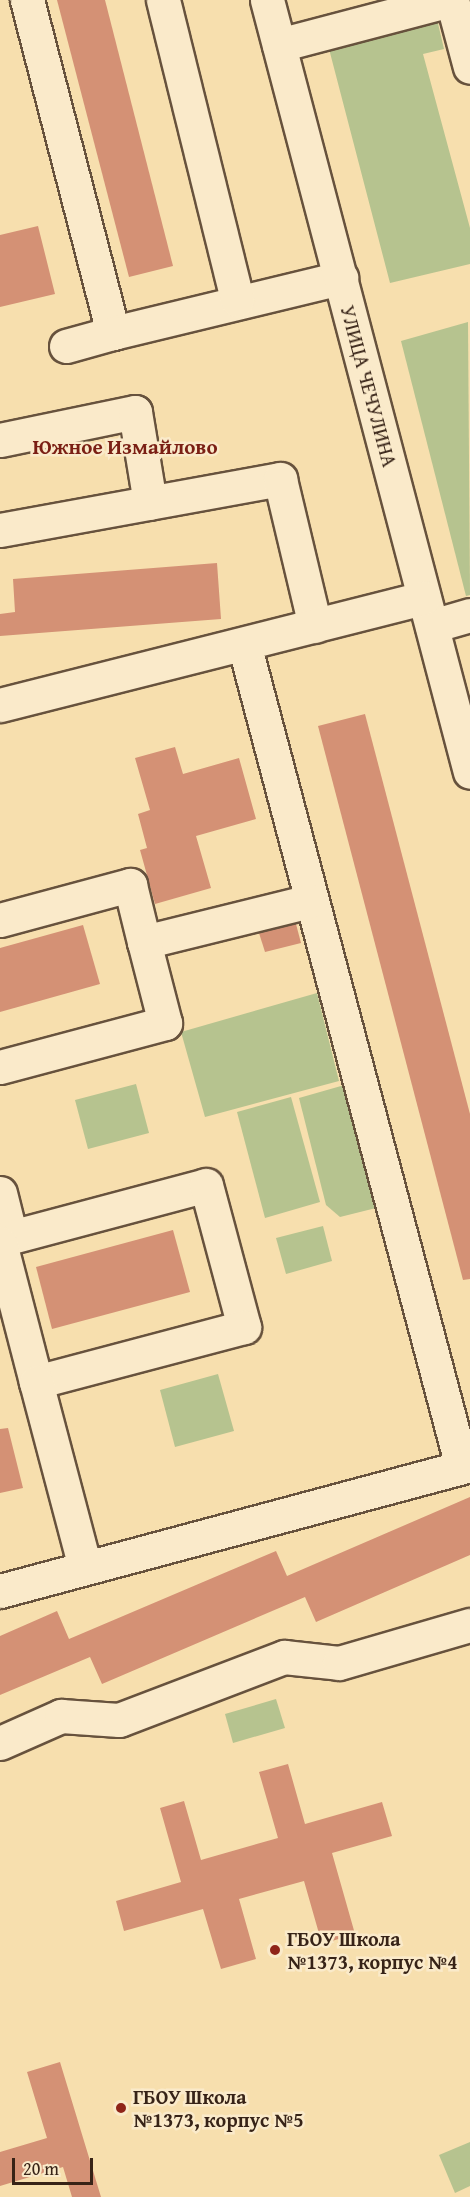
<!DOCTYPE html>
<html>
<head>
<meta charset="utf-8">
<style>
	body { margin:0 }
	#map { position:relative; width:470px; height:2197px; overflow:hidden; background:#f7dfae; font-family:"Gentium Book Plus",serif }
	div>[style] { position:absolute }
	[style*='--x'] { left:calc(var(--x)*1px); top:calc(var(--y)*1px); width:calc(var(--w)*1px); rotate:calc(var(--a)*1deg) }
	.green>* { inset:0; background:#b6c38f }
	.building>* { inset:0; background:#d49175 }
	.roads { filter:drop-shadow(2px 0 #67523d) drop-shadow(-2px 0 #67523d) drop-shadow(0 2px #67523d) drop-shadow(0 -2px #67523d) }
	.minor>* { height:33px; margin:-16.5px; padding:0 16.5px; transform-origin:16.5px; border-radius:16.5px; background:#faeaca }
	.dots>* { width:16px; height:16px; translate:-50% -50%; box-sizing:border-box; border:3px solid #faeaca; border-radius:50% }
	span { translate:-50% -50%; white-space:nowrap; text-align:center; line-height:1.15; -webkit-text-stroke:5px #faeaca; paint-order:stroke }
	.street-label { font-size:20px; color:#372317 }
	.poi-label { font-size:20px; color:#372317; font-weight:700 }
	.left { translate:0 -50%; text-align:left }
	.neighbourhood-label { font-size:21px; color:#7a1f14; font-weight:700 }
	.scale { position:absolute; left:12px; top:2158px; width:81px; height:27px; box-sizing:border-box; border:3px solid #372317; border-top:0; padding-left:8px; font-size:18px; line-height:21px; white-space:nowrap; color:#372317; -webkit-text-stroke:4px #faeaca; paint-order:stroke }
</style>
</head>
<body>
<div id="map">
	<div class="green">
		<div style="clip-path:polygon(436px 15px,444px 49px,423px 54px,470px 228px,470px 264px,390px 283px,328px 45px)"></div>
		<div style="clip-path:polygon(468px 322px,470px 595px,466px 596px,401px 341px)"></div>
		<div style="clip-path:polygon(317px 993px,339px 1081px,205px 1117px,181px 1032px)"></div>
		<div style="clip-path:polygon(136px 1084px,149px 1133px,88px 1149px,75px 1100px)"></div>
		<div style="clip-path:polygon(348px 1084px,380px 1207px,340px 1217px,326px 1205px,299px 1098px)"></div>
		<div style="clip-path:polygon(291px 1097px,320px 1202px,265px 1218px,237px 1112px)"></div>
		<div style="clip-path:polygon(323px 1226px,332px 1261px,286px 1274px,276px 1238px)"></div>
		<div style="clip-path:polygon(218px 1374px,234px 1431px,175px 1447px,160px 1390px)"></div>
		<div style="clip-path:polygon(276px 1699px,285px 1728px,233px 1743px,225px 1714px)"></div>
		<div style="clip-path:polygon(470px 2142px,470px 2186px,455px 2193px,439px 2155px)"></div>
	</div>
	<div class="building">
		<div style="clip-path:polygon(57px 0,105px 0,173px 266px,129px 277px)"></div>
		<div style="clip-path:polygon(38px 226px,55px 294px,0 307px,0 235px)"></div>
		<div style="clip-path:polygon(217px 563px,221px 619px,0 636px,0 614px,15px 612px,13px 579px)"></div>
		<div style="clip-path:polygon(365px 714px,470px 1114px,470px 1279px,463px 1280px,318px 726px)"></div>
		<div style="clip-path:polygon(175px 747px,183px 774px,239px 758px,256px 819px,196px 836px,211px 888px,155px 904px,140px 850px,147px 848px,138px 814px,150px 810px,135px 758px)"></div>
		<div style="clip-path:polygon(296px 924px,301px 943px,265px 952px,259px 933px)"></div>
		<div style="clip-path:polygon(83px 925px,100px 984px,0 1012px,0 948px)"></div>
		<div style="clip-path:polygon(173px 1230px,190px 1292px,52px 1329px,36px 1267px)"></div>
		<div style="clip-path:polygon(8px 1428px,23px 1488px,0 1493px,0 1429px)"></div>
		<div style="clip-path:polygon(470px 1497px,470px 1555px,316px 1622px,305px 1597px,102px 1684px,90px 1657px,0 1695px,0 1636px,57px 1611px,69px 1639px,276px 1551px,287px 1576px)"></div>
		<div style="clip-path:polygon(288px 1764px,305px 1824px,382px 1802px,392px 1836px,332px 1853px,355px 1934px,322px 1944px,304px 1881px,239px 1899px,256px 1959px,221px 1969px,203px 1909px,124px 1931px,116px 1901px,181px 1882px,160px 1808px,184px 1801px,201px 1860px,278px 1838px,259px 1772px)"></div>
		<div style="clip-path:polygon(60px 2062px,101px 2197px,72px 2197px,63px 2167px,0 2186px,0 2152px,47px 2138px,27px 2072px)"></div>
	</div>
	<div class="roads">
		<div class="minor">
			<div style="--x:27;--y:0;--w:344;--a:75.5"></div>
			<div style="--x:113;--y:333;--w:235;--a:-13.6"></div>
			<div style="--x:163;--y:0;--w:309;--a:76.1"></div>
			<div style="--x:267;--y:0;--w:798;--a:75.27"></div>
			<div style="--x:452;--y:0;--w:69;--a:75"></div>
			<div style="--x:279;--y:45;--w:177;--a:-14.7"></div>
			<div style="--x:66;--y:346;--w:49;--a:-15.5"></div>
			<div style="--x:0;--y:440;--w:138;--a:-11.7"></div>
			<div style="--x:135;--y:412;--w:92;--a:80.6"></div>
			<div style="--x:0;--y:530;--w:285;--a:-10.3"></div>
			<div style="--x:280;--y:479;--w:151;--a:76.6"></div>
			<div style="--x:432;--y:626;--w:40;--a:-16"></div>
			<div style="--x:244;--y:644;--w:851;--a:75.16"></div>
			<div style="--x:0;--y:705;--w:437;--a:-14.2"></div>
			<div style="--x:0;--y:920;--w:135;--a:-15.1"></div>
			<div style="--x:130;--y:885;--w:59;--a:76.2"></div>
			<div style="--x:144;--y:942;--w:171;--a:-13.9"></div>
			<div style="--x:0;--y:1067;--w:171;--a:-14.9"></div>
			<div style="--x:165;--y:1023;--w:84;--a:-104.5"></div>
			<div style="--x:0;--y:1193;--w:32;--a:76"></div>
			<div style="--x:8;--y:1224;--w:16;--a:120"></div>
			<div style="--x:0;--y:1240;--w:213;--a:-14.9"></div>
			<div style="--x:206;--y:1185;--w:147;--a:75"></div>
			<div style="--x:244;--y:1327;--w:215;--a:165.2"></div>
			<div style="--x:36;--y:1382;--w:144;--a:-104.5"></div>
			<div style="--x:36;--y:1382;--w:192;--a:75.2"></div>
			<div style="--x:0;--y:1591;--w:487;--a:-15"></div>
			<div style="--x:0;--y:1743;--w:67;--a:-23.9"></div>
			<div style="--x:61;--y:1716;--w:58;--a:3.9"></div>
			<div style="--x:119;--y:1720;--w:177;--a:-20.9"></div>
			<div style="--x:284;--y:1657;--w:55;--a:6.2"></div>
			<div style="--x:339;--y:1663;--w:136;--a:-16.2"></div>
		</div>
	</div>
	<div class="dots">
		<div style="left:275px;top:1950px;background:#8f2418"></div>
		<div style="left:121px;top:2108px;background:#8f2418"></div>
	</div>
	<div class="street-label">
		<span style="left:369px;top:386px;rotate:75deg">УЛИЦА ЧЕЧУЛИНА</span>
	</div>
	<div class="poi-label">
		<span class="left" style="left:287px;top:1950px">ГБОУ Школа<br>№1373, корпус №4</span>
		<span class="left" style="left:133px;top:2108px">ГБОУ Школа<br>№1373, корпус №5</span>
	</div>
	<div class="neighbourhood-label">
		<span style="left:125px;top:447px">Южное Измайлово</span>
	</div>
	<div class="scale">20 m</div>
</div>
</body>
</html>
